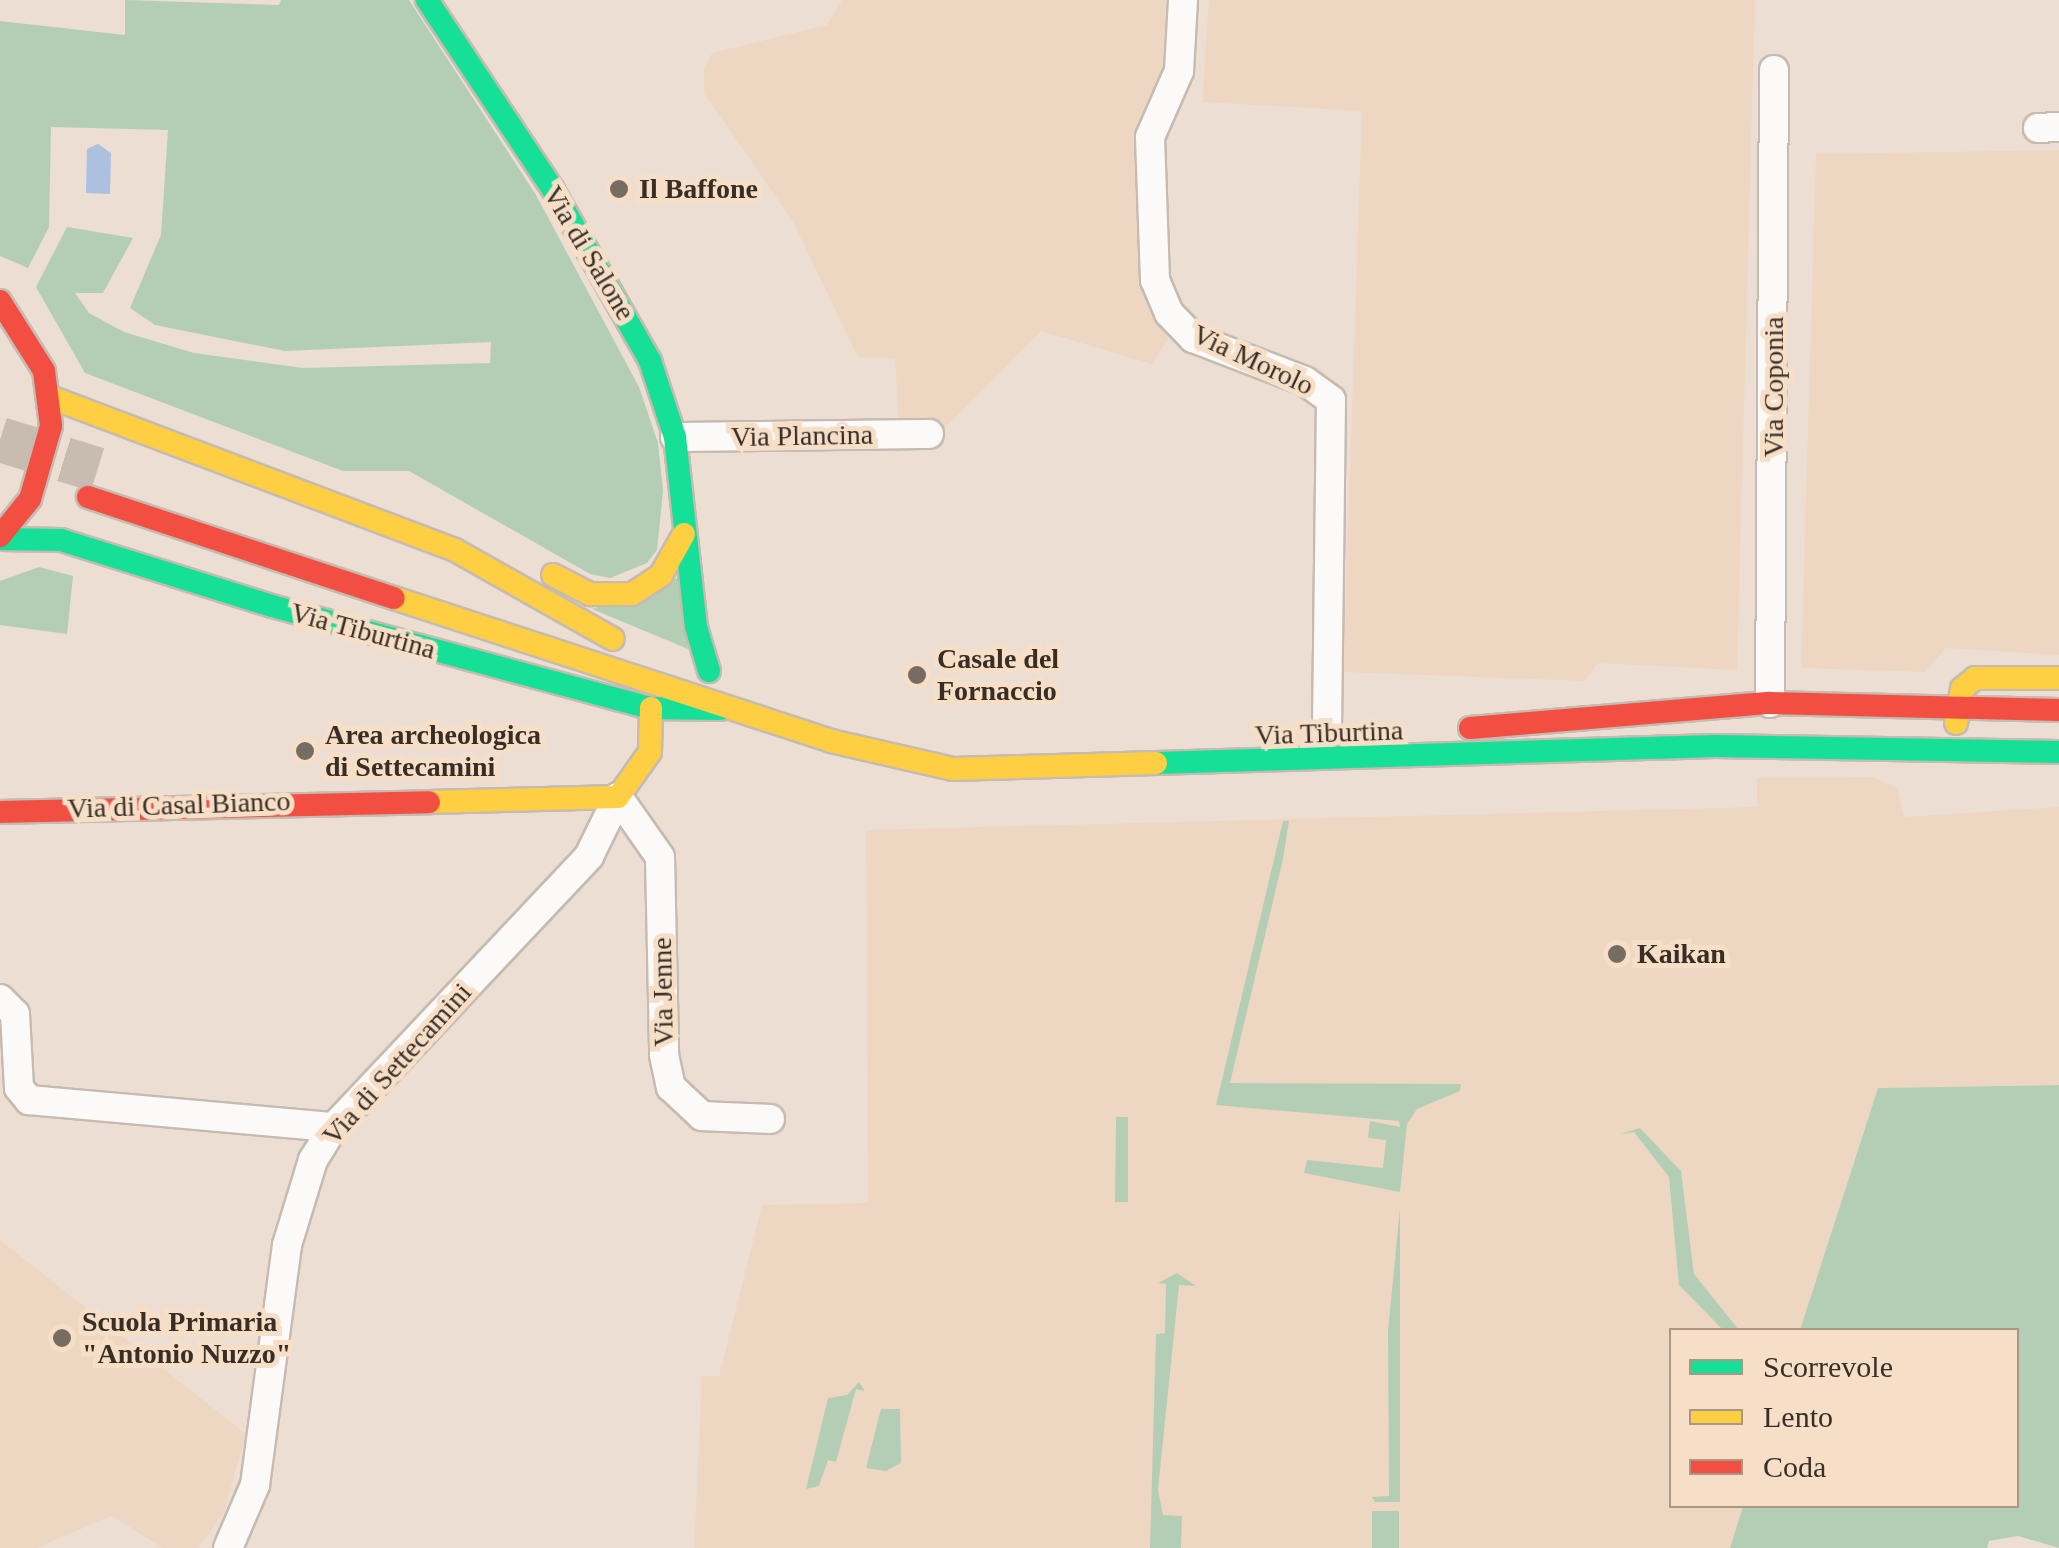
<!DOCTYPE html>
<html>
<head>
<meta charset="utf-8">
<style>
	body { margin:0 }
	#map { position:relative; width:2059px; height:1548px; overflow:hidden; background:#ecded2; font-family:"Times New Roman",serif }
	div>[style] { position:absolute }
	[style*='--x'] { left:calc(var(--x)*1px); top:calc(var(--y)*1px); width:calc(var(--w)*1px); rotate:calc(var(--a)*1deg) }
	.built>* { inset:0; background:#eed7c2 }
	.green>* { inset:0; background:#b4ceb6 }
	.water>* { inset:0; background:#acc1e0 }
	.primary-tunnel>* { height:45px; margin-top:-22.5px; transform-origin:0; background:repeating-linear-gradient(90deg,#c8bbb0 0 45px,transparent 0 67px) }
	.roads { filter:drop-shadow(2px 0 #c5bbb1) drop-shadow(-2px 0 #c5bbb1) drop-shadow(0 2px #c5bbb1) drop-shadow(0 -2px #c5bbb1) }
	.street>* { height:28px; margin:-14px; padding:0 14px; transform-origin:14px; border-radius:14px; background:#fcfaf8 }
	.fast>* { height:22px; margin:-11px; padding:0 11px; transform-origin:11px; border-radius:11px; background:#16e098 }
	.slow>* { height:22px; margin:-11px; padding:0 11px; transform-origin:11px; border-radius:11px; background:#ffcf43 }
	.jam>* { height:22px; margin:-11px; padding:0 11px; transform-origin:11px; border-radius:11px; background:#f24e42 }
	.dots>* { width:28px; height:28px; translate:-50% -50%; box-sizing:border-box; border:5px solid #f6dec7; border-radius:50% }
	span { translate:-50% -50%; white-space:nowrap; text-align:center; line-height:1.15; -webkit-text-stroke:10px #f6dec7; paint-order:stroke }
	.poi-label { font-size:28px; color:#382e26; font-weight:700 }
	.left { translate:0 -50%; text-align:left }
	.street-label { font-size:28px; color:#382e26 }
	.legend { position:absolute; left:1669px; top:1328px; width:350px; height:180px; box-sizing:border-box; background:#f6dec7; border:2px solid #aa9887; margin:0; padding:12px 18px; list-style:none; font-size:30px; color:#382e26 }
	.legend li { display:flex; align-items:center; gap:20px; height:50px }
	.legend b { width:50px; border:2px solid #aa9887 }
</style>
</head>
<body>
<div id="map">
	<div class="built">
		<div style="clip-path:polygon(842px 0,1175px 0,1166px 76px,1138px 133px,1142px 290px,1168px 339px,1152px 364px,1041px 331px,943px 430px,899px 426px,895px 358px,858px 357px,792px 220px,704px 93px,704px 70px,712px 53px,827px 25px)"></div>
		<div style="clip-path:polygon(1209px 0,1755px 0,1737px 670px,1598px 663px,1585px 681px,1343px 672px,1362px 111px,1202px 102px)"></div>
		<div style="clip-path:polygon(2059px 150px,2059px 655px,1946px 648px,1925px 672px,1801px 668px,1816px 154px)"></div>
		<div style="clip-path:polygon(1873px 777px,1897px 788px,1904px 817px,2059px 807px,2059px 1085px,1878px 1088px,1800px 1330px,1672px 1330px,1672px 1506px,1743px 1506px,1730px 1548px,694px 1548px,702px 1376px,719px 1376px,762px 1205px,868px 1203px,866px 830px,1757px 807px,1757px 778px)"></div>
		<div style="clip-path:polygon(0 1240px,246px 1434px,224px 1512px,199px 1548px,163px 1548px,112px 1516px,36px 1548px,0 1548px)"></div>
	</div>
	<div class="green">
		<div style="clip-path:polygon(125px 0,279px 5px,281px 0,409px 0,536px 195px,639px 387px,658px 443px,663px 491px,657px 550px,647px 563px,610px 578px,590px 574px,409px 471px,343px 471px,85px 373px,36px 287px,67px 227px,133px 238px,103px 293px,75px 293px,89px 313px,124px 332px,194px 353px,303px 368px,490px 363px,491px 342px,285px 351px,155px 325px,130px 308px,161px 235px,168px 130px,51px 127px,49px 227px,28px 268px,0 256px,0 21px,125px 35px)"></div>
		<div style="clip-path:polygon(39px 567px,73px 576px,67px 634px,0 625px,0 581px)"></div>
		<div style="clip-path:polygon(680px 577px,688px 649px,592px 609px)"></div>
		<div style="clip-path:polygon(1283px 821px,1289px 821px,1283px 859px,1230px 1083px,1461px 1084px,1460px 1091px,1417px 1109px,1407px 1124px,1400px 1192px,1304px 1173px,1307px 1160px,1383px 1168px,1386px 1140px,1368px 1138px,1370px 1121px,1400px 1127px,1399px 1121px,1216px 1105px)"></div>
		<div style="clip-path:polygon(2059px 1085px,2059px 1548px,2018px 1536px,1989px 1541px,1987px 1548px,1730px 1548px,1743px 1506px,2016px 1506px,2016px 1330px,1800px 1330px,1878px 1088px)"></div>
		<div style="clip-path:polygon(1116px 1117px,1128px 1117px,1128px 1202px,1115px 1202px)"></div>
		<div style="clip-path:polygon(1640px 1128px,1681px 1171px,1694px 1274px,1739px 1330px,1723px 1330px,1679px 1285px,1669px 1177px,1634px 1132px,1620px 1134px)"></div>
		<div style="clip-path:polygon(1400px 1208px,1400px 1502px,1375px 1502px,1372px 1497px,1389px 1496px,1388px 1331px)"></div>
		<div style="clip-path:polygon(1177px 1273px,1196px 1286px,1179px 1285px,1158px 1490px,1163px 1515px,1182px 1516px,1181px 1548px,1150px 1548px,1156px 1334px,1165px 1333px,1166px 1284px,1158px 1283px)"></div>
		<div style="clip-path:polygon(859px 1382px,865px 1391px,856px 1389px,836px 1462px,828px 1460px,819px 1486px,806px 1489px,828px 1398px,847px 1395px)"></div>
		<div style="clip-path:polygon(881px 1409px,900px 1409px,901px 1463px,886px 1471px,866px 1468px)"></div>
		<div style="clip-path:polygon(1372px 1511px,1399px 1511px,1399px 1548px,1372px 1548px)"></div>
	</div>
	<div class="water">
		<div style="clip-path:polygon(98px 144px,111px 153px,110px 194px,86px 193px,87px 149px)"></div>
	</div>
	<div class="primary-tunnel">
		<div style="--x:0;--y:439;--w:102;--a:17.2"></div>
	</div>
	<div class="roads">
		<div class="street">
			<div style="--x:1183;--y:0;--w:71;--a:93.2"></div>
			<div style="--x:1179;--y:71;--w:72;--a:113.7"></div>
			<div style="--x:1150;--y:137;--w:143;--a:88"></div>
			<div style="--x:1155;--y:280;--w:36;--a:67"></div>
			<div style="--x:1169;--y:313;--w:35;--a:46"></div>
			<div style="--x:1193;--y:338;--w:120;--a:21"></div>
			<div style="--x:1305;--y:381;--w:32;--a:36"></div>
			<div style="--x:1331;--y:400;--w:332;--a:90.7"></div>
			<div style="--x:2038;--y:128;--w:21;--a:-3"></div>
			<div style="--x:675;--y:437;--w:254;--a:-0.7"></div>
			<div style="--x:1770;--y:703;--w:633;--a:-89.64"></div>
			<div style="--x:0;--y:999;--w:21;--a:45"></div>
			<div style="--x:15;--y:1014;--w:74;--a:86.9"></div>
			<div style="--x:19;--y:1088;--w:16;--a:50"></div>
			<div style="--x:29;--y:1100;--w:306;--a:5.1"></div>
			<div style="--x:228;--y:1548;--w:69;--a:-66.8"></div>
			<div style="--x:255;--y:1485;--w:242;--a:-82.4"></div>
			<div style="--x:287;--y:1245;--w:89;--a:-73"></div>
			<div style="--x:313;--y:1160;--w:39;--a:-58"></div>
			<div style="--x:334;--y:1127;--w:372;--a:-46.7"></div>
			<div style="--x:589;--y:856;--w:66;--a:-63.8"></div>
			<div style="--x:618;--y:797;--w:73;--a:55"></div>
			<div style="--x:660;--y:857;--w:198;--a:88.8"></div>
			<div style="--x:664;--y:1055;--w:33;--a:78"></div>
			<div style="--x:671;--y:1087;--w:42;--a:43.1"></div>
			<div style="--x:702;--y:1116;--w:68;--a:2.5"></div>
		</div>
		<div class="fast">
			<div style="--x:427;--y:0;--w:228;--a:56.4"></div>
			<div style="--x:553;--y:190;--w:197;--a:60.4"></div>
			<div style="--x:650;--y:361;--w:80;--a:71.8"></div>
			<div style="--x:675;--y:437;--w:191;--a:83.7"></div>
			<div style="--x:696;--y:627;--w:46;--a:73.5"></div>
			<div style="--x:0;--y:539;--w:61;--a:0.9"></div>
			<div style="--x:61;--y:540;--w:221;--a:17.4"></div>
			<div style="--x:272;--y:606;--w:392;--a:15.1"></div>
			<div style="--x:651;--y:708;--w:70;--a:0.8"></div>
			<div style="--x:1156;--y:763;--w:560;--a:-1.74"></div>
			<div style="--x:1716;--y:746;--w:343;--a:1"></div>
		</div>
		<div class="slow">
			<div style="--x:50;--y:397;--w:433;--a:20.7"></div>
			<div style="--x:455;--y:550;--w:181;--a:29.4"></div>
			<div style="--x:553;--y:575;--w:42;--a:27.2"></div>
			<div style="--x:590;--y:594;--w:42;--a:0"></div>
			<div style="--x:632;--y:594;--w:35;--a:-33"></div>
			<div style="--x:661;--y:575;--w:47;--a:-60.7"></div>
			<div style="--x:394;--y:598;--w:460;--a:18.1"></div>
			<div style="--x:831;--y:741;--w:125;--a:12.9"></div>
			<div style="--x:953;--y:769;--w:203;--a:-1.7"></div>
			<div style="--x:1956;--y:723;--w:35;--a:-80"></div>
			<div style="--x:1962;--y:689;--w:17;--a:-40"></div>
			<div style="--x:1975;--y:678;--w:84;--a:0"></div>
			<div style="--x:429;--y:802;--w:189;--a:-1.5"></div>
			<div style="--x:618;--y:797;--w:55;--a:-54.6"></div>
			<div style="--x:650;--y:752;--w:44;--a:-88.7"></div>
		</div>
		<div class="jam">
			<div style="--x:0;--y:301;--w:83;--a:57.8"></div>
			<div style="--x:44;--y:371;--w:55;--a:82.7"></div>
			<div style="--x:51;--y:426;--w:76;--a:106"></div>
			<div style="--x:30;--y:499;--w:48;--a:129"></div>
			<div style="--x:88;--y:497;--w:322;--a:18.3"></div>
			<div style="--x:1470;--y:728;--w:301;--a:-4.8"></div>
			<div style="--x:1770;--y:703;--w:289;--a:1.4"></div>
			<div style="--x:0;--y:812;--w:429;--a:-1.3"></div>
		</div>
	</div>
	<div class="dots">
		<div style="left:619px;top:189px;background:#776c62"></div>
		<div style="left:917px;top:675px;background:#776c62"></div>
		<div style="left:305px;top:751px;background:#776c62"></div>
		<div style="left:1617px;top:954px;background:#776c62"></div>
		<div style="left:62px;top:1338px;background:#776c62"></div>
	</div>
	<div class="poi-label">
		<span class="left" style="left:639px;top:189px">Il Baffone</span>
		<span class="left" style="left:937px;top:675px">Casale del<br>Fornaccio</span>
		<span class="left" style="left:325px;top:751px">Area archeologica<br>di Settecamini</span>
		<span class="left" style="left:1637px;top:954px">Kaikan</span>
		<span class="left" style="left:82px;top:1338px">Scuola Primaria<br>"Antonio Nuzzo"</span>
	</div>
	<div class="street-label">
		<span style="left:589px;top:253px;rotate:59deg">Via di Salone</span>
		<span style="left:1253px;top:360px;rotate:25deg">Via Morolo</span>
		<span style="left:1774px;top:387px;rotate:-90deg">Via Coponia</span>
		<span style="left:802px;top:436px;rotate:-1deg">Via Plancina</span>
		<span style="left:363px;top:631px;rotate:15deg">Via Tiburtina</span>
		<span style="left:1329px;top:733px;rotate:-2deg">Via Tiburtina</span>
		<span style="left:179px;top:805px;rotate:-2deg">Via di Casal Bianco</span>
		<span style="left:663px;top:992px;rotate:-91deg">Via Jenne</span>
		<span style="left:397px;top:1064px;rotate:-48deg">Via di Settecamini</span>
	</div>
	<ul class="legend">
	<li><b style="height:12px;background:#16e098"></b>Scorrevole</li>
	<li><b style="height:12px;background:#ffcf43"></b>Lento</li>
	<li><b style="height:12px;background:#f24e42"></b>Coda</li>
	</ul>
</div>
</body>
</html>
